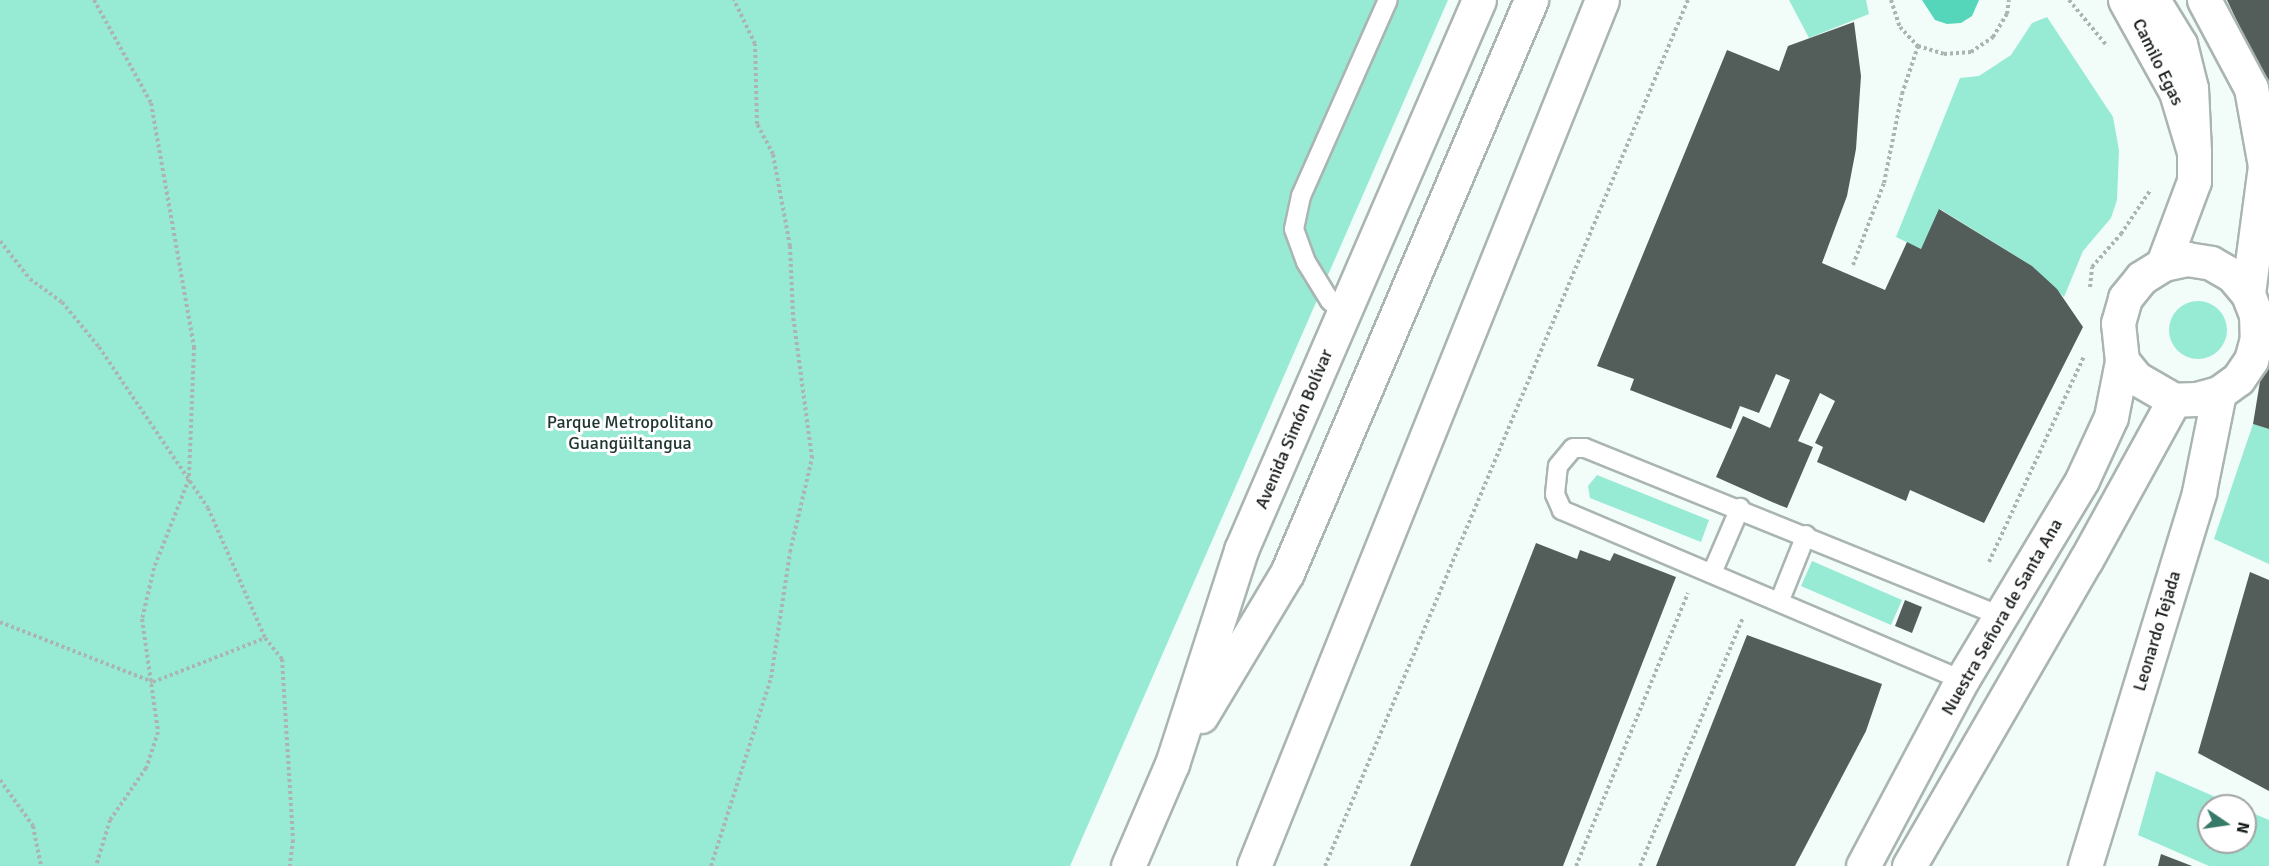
<!DOCTYPE html>
<html>
<head>
<meta charset="utf-8">
<style>
	body { margin:0 }
	#map { position:relative; width:2269px; height:866px; overflow:hidden; background:#f2fdfa; font-family:Signika,sans-serif }
	div>[style] { position:absolute }
	[style*='--x'] { left:calc(var(--x)*1px); top:calc(var(--y)*1px); width:calc(var(--w)*1px); rotate:calc(var(--a)*1deg) }
	.green>* { inset:0; background:#97ead4 }
	.round { border-radius:50% }
	.water>* { inset:0; background:#55d6ba }
	.building>* { inset:0; background:#535d5a }
	.path>* { height:4px; margin-top:-2px; transform-origin:0; background:repeating-linear-gradient(90deg,#abb4b1 0 3px,transparent 0 6px) }
	.roads { filter:drop-shadow(2px 0 #aab5b2) drop-shadow(-2px 0 #aab5b2) drop-shadow(0 2px #aab5b2) drop-shadow(0 -2px #aab5b2) }
	.lane>* { height:18px; margin:-9px; padding:0 9px; transform-origin:9px; border-radius:9px; background:#fff }
	.street>* { height:33px; margin:-16.5px; padding:0 16.5px; transform-origin:16.5px; border-radius:16.5px; background:#fff }
	.secondary>* { height:33px; margin:-16.5px; padding:0 16.5px; transform-origin:16.5px; border-radius:16.5px; background:#fff }
	.primary>* { height:33px; margin:-16.5px; padding:0 16.5px; transform-origin:16.5px; border-radius:16.5px; background:#fff }
	.highway>* { height:33px; margin:-16.5px; padding:0 16.5px; transform-origin:16.5px; border-radius:16.5px; background:#fff }
	span { translate:-50% -50%; white-space:nowrap; text-align:center; line-height:1.15; -webkit-text-stroke:6px #fff; paint-order:stroke }
	.street-label { font-size:18px; color:#161a19 }
	.park-label { font-size:18px; color:#1f352f }
	.north { position:absolute; left:2197px; top:794px; width:60px; height:60px; box-sizing:border-box; background:#fff; border:2px solid #a2a3a3; border-radius:50%; rotate:103deg; font-size:16px; font-weight:700; line-height:24px; text-align:center; color:#161a19 }
	.north::after { content:''; display:block; margin:auto; width:21px; height:27px; background:#377969; clip-path:polygon(50% 0,100% 100%,50% 72%,0 100%) }
</style>
</head>
<body>
<div id="map">
	<div class="green">
		<div style="clip-path:polygon(0 0,1448px 0,1070px 866px,0 866px)"></div>
		<div style="clip-path:polygon(1789px 0,1866px 0,1869px 14px,1809px 38px)"></div>
		<div style="clip-path:polygon(2047px 17px,2113px 117px,2119px 150px,2117px 200px,2111px 218px,2083px 251px,2064px 297px,2032px 266px,1940px 209px,1921px 249px,1896px 237px,1960px 78px,1979px 76px,2011px 55px,2032px 23px)"></div>
		<div class="round" style="left:2169px;top:301px;width:58px;height:58px"></div>
		<div style="clip-path:polygon(2253px 424px,2269px 429px,2269px 564px,2214px 539px)"></div>
		<div style="clip-path:polygon(1597px 475px,1709px 520px,1701px 542px,1590px 498px,1588px 486px)"></div>
		<div style="clip-path:polygon(1812px 561px,1902px 600px,1891px 625px,1801px 586px)"></div>
		<div style="clip-path:polygon(2156px 771px,2236px 806px,2209px 806px,2209px 842px,2245px 842px,2245px 810px,2269px 820px,2269px 866px,2209px 866px,2138px 835px)"></div>
	</div>
	<div class="water">
		<div style="clip-path:polygon(1922px 0,1979px 0,1972px 16px,1961px 23px,1947px 24px,1935px 20px)"></div>
	</div>
	<div class="building">
		<div style="clip-path:polygon(2227px 0,2269px 0,2269px 89px)"></div>
		<div style="clip-path:polygon(1854px 22px,1861px 76px,1856px 149px,1847px 196px,1822px 263px,1885px 290px,1907px 242px,1921px 249px,1939px 209px,2032px 266px,2057px 289px,2083px 327px,1984px 523px,1910px 490px,1906px 501px,1817px 462px,1823px 447px,1815px 443px,1835px 401px,1820px 393px,1798px 441px,1813px 447px,1787px 508px,1772px 502px,1716px 477px,1743px 416px,1770px 428px,1790px 380px,1776px 374px,1759px 413px,1740px 406px,1731px 429px,1630px 390px,1634px 379px,1597px 366px,1727px 50px,1779px 71px,1788px 46px)"></div>
		<div style="clip-path:polygon(2268px 333px,2269px 333px,2269px 429px,2253px 424px)"></div>
		<div style="clip-path:polygon(1536px 543px,1577px 559px,1580px 550px,1610px 561px,1614px 553px,1676px 577px,1563px 866px,1410px 866px)"></div>
		<div style="clip-path:polygon(2250px 572px,2269px 580px,2269px 791px,2198px 753px)"></div>
		<div style="clip-path:polygon(1905px 600px,1922px 607px,1912px 633px,1895px 626px)"></div>
		<div style="clip-path:polygon(1747px 635px,1882px 684px,1866px 731px,1795px 866px,1656px 866px)"></div>
		<div style="clip-path:polygon(2161px 854px,2192px 866px,2158px 866px)"></div>
	</div>
	<div class="path">
		<div style="--x:94;--y:0;--w:118;--a:61"></div>
		<div style="--x:151;--y:103;--w:248;--a:80"></div>
		<div style="--x:194;--y:347;--w:132;--a:92.2"></div>
		<div style="--x:189;--y:479;--w:96;--a:111.5"></div>
		<div style="--x:154;--y:568;--w:52;--a:103.2"></div>
		<div style="--x:142;--y:619;--w:114;--a:81.9"></div>
		<div style="--x:158;--y:732;--w:38;--a:108"></div>
		<div style="--x:146;--y:768;--w:63;--a:124.7"></div>
		<div style="--x:110;--y:820;--w:48;--a:106.9"></div>
		<div style="--x:1891;--y:0;--w:28;--a:72"></div>
		<div style="--x:1900;--y:27;--w:26;--a:47"></div>
		<div style="--x:1918;--y:46;--w:27;--a:17"></div>
		<div style="--x:1944;--y:54;--w:27;--a:-4"></div>
		<div style="--x:1971;--y:52;--w:27;--a:-34"></div>
		<div style="--x:1993;--y:37;--w:27;--a:-59"></div>
		<div style="--x:2007;--y:14;--w:14;--a:-82"></div>
		<div style="--x:2069;--y:0;--w:60;--a:50.4"></div>
		<div style="--x:0;--y:241;--w:48;--a:51.7"></div>
		<div style="--x:30;--y:279;--w:39;--a:36"></div>
		<div style="--x:62;--y:302;--w:58;--a:50.6"></div>
		<div style="--x:99;--y:347;--w:194;--a:55.9"></div>
		<div style="--x:208;--y:508;--w:142;--a:66.3"></div>
		<div style="--x:265;--y:638;--w:27;--a:51"></div>
		<div style="--x:282;--y:659;--w:181;--a:86.5"></div>
		<div style="--x:293;--y:840;--w:26;--a:97"></div>
		<div style="--x:1853;--y:265;--w:88;--a:-69.3"></div>
		<div style="--x:1884;--y:183;--w:91;--a:-78.6"></div>
		<div style="--x:1902;--y:94;--w:51;--a:-71.6"></div>
		<div style="--x:2090;--y:287;--w:20;--a:-84"></div>
		<div style="--x:2092;--y:267;--w:44;--a:-48.7"></div>
		<div style="--x:2121;--y:234;--w:54;--a:-56.3"></div>
		<div style="--x:1989;--y:562;--w:227;--a:-65.2"></div>
		<div style="--x:0;--y:622;--w:164;--a:21.4"></div>
		<div style="--x:153;--y:682;--w:120;--a:-21.4"></div>
		<div style="--x:0;--y:780;--w:57;--a:54.3"></div>
		<div style="--x:33;--y:826;--w:41;--a:78.7"></div>
		<div style="--x:711;--y:866;--w:197;--a:-72.3"></div>
		<div style="--x:771;--y:678;--w:127;--a:-81.4"></div>
		<div style="--x:790;--y:552;--w:97;--a:-76.8"></div>
		<div style="--x:812;--y:458;--w:144;--a:-97.6"></div>
		<div style="--x:793;--y:315;--w:69;--a:-92.5"></div>
		<div style="--x:790;--y:246;--w:94;--a:-100.5"></div>
		<div style="--x:773;--y:154;--w:34;--a:-118"></div>
		<div style="--x:757;--y:124;--w:80;--a:-91.4"></div>
		<div style="--x:755;--y:44;--w:49;--a:-115.5"></div>
		<div style="--x:1325;--y:866;--w:939;--a:-67.26"></div>
		<div style="--x:1576;--y:866;--w:295;--a:-67.7"></div>
		<div style="--x:1640;--y:866;--w:269;--a:-67.5"></div>
	</div>
	<div class="roads">
		<div class="lane">
			<div style="--x:1344;--y:313;--w:18;--a:-139"></div>
			<div style="--x:1330;--y:301;--w:46;--a:-121.6"></div>
			<div style="--x:1306;--y:262;--w:35;--a:-110"></div>
			<div style="--x:1294;--y:229;--w:34;--a:-78"></div>
			<div style="--x:1301;--y:196;--w:214;--a:-66.1"></div>
			<div style="--x:1712;--y:573;--w:71;--a:-66.7"></div>
			<div style="--x:1780;--y:600;--w:70;--a:-68.2"></div>
			<div style="--x:1962;--y:680;--w:435;--a:-157"></div>
			<div style="--x:1562;--y:510;--w:17;--a:-114"></div>
			<div style="--x:1555;--y:494;--w:28;--a:-84"></div>
			<div style="--x:1558;--y:466;--w:23;--a:-50"></div>
			<div style="--x:1573;--y:448;--w:12;--a:0"></div>
			<div style="--x:1585;--y:448;--w:448;--a:22"></div>
		</div>
		<div class="street">
			<div style="--x:2085;--y:866;--w:391;--a:-73"></div>
			<div style="--x:2199;--y:492;--w:101;--a:-78.6"></div>
		</div>
		<div class="secondary">
			<div style="--x:2125;--y:0;--w:105;--a:61"></div>
			<div style="--x:2176;--y:92;--w:63;--a:73.3"></div>
			<div style="--x:2194;--y:152;--w:29;--a:90"></div>
			<div style="--x:2194;--y:181;--w:89;--a:110.5"></div>
			<div style="--x:2204;--y:0;--w:100;--a:61.9"></div>
			<div style="--x:2251;--y:88;--w:79;--a:79.8"></div>
			<div style="--x:2265;--y:166;--w:129;--a:97.6"></div>
			<div style="--x:1863;--y:866;--w:211;--a:-62"></div>
			<div style="--x:1962;--y:680;--w:233;--a:-59"></div>
			<div style="--x:2082;--y:480;--w:69;--a:-65.3"></div>
			<div style="--x:2111;--y:417;--w:57;--a:-78.9"></div>
			<div style="--x:2122;--y:361;--w:38;--a:-96"></div>
			<div style="--x:2118;--y:323;--w:26;--a:-74"></div>
			<div style="--x:2125;--y:298;--w:26;--a:-51"></div>
			<div style="--x:2141;--y:278;--w:26;--a:-32"></div>
			<div style="--x:2163;--y:264;--w:25;--a:-12"></div>
			<div style="--x:2187;--y:259;--w:24;--a:9"></div>
			<div style="--x:2211;--y:263;--w:24;--a:30"></div>
			<div style="--x:2232;--y:275;--w:25;--a:50"></div>
			<div style="--x:2248;--y:294;--w:22;--a:69"></div>
			<div style="--x:2256;--y:315;--w:23;--a:88"></div>
			<div style="--x:2257;--y:338;--w:23;--a:105"></div>
			<div style="--x:2251;--y:360;--w:23;--a:124"></div>
			<div style="--x:2238;--y:379;--w:24;--a:144"></div>
			<div style="--x:2219;--y:393;--w:23;--a:165"></div>
			<div style="--x:2197;--y:399;--w:23;--a:178"></div>
			<div style="--x:2174;--y:400;--w:44;--a:-149.9"></div>
			<div style="--x:2136;--y:378;--w:22;--a:-129"></div>
			<div style="--x:1909;--y:866;--w:354;--a:-60"></div>
			<div style="--x:2086;--y:560;--w:183;--a:-61.2"></div>
		</div>
		<div class="primary">
			<div style="--x:2153;--y:0;--w:52;--a:58.5"></div>
			<div style="--x:2180;--y:44;--w:45;--a:76"></div>
			<div style="--x:2191;--y:88;--w:64;--a:87.3"></div>
		</div>
		<div class="highway">
			<div style="--x:1201;--y:716;--w:167;--a:-59"></div>
			<div style="--x:1287;--y:573;--w:623;--a:-66.93"></div>
			<div style="--x:1128;--y:866;--w:111;--a:-66.7"></div>
			<div style="--x:1172;--y:764;--w:225;--a:-72.1"></div>
			<div style="--x:1241;--y:550;--w:599;--a:-66.6"></div>
			<div style="--x:1254;--y:866;--w:933;--a:-68.11"></div>
		</div>
	</div>
	<div class="street-label">
		<span style="left:2158px;top:62px;rotate:64deg">Camilo Egas</span>
		<span style="left:1294px;top:429px;rotate:-67deg">Avenida Simón Bolívar</span>
		<span style="left:2002px;top:617px;rotate:-60deg">Nuestra Señora de Santa Ana</span>
		<span style="left:2157px;top:631px;rotate:-73deg">Leonardo Tejada</span>
	</div>
	<div class="park-label">
		<span style="left:630px;top:433px">Parque Metropolitano<br>Guangüiltangua</span>
	</div>
	<div class="north">N</div>
</div>
</body>
</html>
